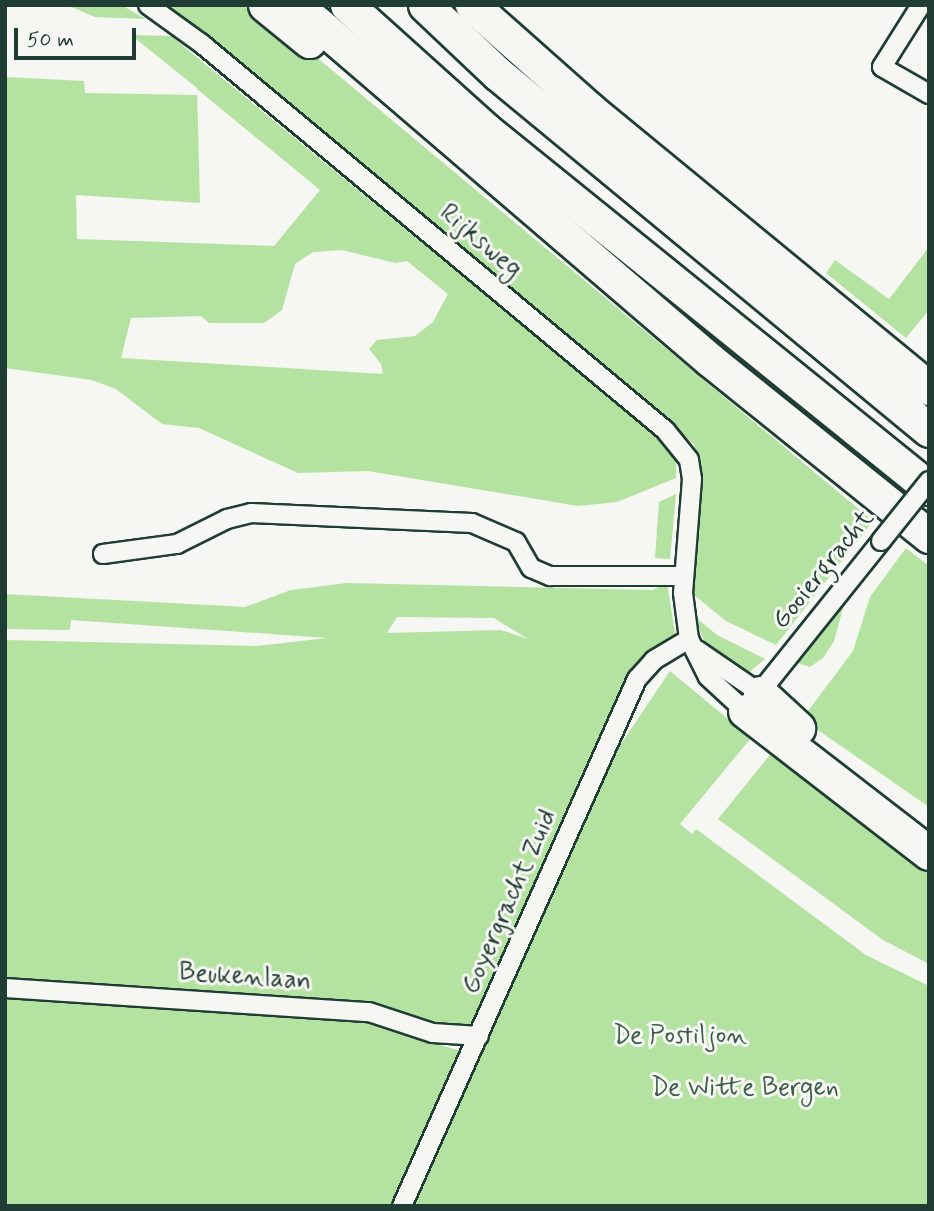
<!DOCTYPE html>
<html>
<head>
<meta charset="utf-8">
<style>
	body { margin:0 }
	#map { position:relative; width:934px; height:1211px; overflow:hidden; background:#f6f6f2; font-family:Mynerve,sans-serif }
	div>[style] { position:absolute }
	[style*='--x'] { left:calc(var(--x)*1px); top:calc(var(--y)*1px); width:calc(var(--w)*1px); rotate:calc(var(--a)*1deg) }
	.green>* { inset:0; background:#b4e2a0 }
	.roads { filter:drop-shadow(2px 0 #1f3d34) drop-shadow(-2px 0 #1f3d34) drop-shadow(0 2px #1f3d34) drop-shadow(0 -2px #1f3d34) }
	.minor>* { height:18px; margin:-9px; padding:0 9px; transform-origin:9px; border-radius:9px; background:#f6f6f2 }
	.motorway>* { height:33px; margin:-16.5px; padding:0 16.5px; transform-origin:16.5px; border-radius:16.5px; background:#f6f6f2 }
	.bridges { filter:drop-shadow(2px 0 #1f3d34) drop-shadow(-2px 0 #1f3d34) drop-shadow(0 2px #1f3d34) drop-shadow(0 -2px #1f3d34) }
	.minor-bridge>* { height:18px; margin:-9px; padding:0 9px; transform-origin:9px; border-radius:9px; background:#f6f6f2 }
	span { translate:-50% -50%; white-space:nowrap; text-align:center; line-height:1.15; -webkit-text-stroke:6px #f6f6f2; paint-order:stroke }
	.street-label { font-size:26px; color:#1f3d34 }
	.park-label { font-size:26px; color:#3d5e4a }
	.frame { position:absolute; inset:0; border:7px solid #1f3d34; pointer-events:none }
	.scale { position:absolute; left:14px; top:28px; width:122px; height:32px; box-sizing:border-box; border:4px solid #1f3d34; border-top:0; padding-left:9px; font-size:21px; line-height:24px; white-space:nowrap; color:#1f3d34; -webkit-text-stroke:5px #f6f6f2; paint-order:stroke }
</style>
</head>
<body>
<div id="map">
	<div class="green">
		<div style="clip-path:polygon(67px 5px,121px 5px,146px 19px,95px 17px)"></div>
		<div style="clip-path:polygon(165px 5px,254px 5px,873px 521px,776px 645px,726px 621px,693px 594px,701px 469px,694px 444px)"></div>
		<div style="clip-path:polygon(evenodd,131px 35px,171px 36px,665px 443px,676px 458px,676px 478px,617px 502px,578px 506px,368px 471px,298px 473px,199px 428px,162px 424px,116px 389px,92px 380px,5px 368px,5px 77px,84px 81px,85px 93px,197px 95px,197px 88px,131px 35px,197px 89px,320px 190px,274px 246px,77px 239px,76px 195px,200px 203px,197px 89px,131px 35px,342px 250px,395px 263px,407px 261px,448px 294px,433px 322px,415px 336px,377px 340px,369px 349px,381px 364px,383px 374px,121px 358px,131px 318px,201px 316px,209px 323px,264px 323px,282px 310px,295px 264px,313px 252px,342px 250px)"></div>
		<div style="clip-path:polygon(929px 247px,929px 310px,906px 338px,826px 273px,835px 260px,889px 299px)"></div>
		<div style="clip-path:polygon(676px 494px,670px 559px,655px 558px,659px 502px)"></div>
		<div style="clip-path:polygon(906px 548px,929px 566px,929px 807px,802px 719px,853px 651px,870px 597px)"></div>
		<div style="clip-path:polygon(evenodd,667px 582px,676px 640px,627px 676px,469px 1033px,447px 1028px,440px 1045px,461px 1051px,393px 1206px,5px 1206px,5px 640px,257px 646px,327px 638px,71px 620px,70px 630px,5px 629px,5px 594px,245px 607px,291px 590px,347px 583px,653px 590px,667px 582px,397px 617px,494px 618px,528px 639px,501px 630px,387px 633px,397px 617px)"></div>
		<div style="clip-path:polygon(846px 597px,834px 641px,823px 658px,810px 667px,794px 662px)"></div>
		<div style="clip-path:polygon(694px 616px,717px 635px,765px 659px,748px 673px,733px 668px,708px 650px)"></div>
		<div style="clip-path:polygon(670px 671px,751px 738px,680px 824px,692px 834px,696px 829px,866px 955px,929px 986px,929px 1206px,415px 1206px,607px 765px)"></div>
		<div style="clip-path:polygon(773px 751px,929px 872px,929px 964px,883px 940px,718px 819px)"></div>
	</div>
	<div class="roads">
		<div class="minor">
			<div style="--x:148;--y:5;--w:67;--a:35.8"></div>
			<div style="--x:202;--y:44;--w:603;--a:39.82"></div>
			<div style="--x:665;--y:430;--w:38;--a:51"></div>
			<div style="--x:689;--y:460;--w:19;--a:81"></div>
			<div style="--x:692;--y:479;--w:114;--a:94.5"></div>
			<div style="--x:683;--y:593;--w:46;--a:82.6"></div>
			<div style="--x:689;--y:639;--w:42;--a:63.4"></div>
			<div style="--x:708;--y:677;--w:50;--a:42.6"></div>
			<div style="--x:745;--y:711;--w:218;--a:-51.3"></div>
			<div style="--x:921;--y:5;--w:73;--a:122.2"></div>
			<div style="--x:882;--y:67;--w:54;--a:29.9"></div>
			<div style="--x:103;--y:554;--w:75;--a:-7.7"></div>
			<div style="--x:177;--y:544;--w:56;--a:-26.6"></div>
			<div style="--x:227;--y:519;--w:25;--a:-14"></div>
			<div style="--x:251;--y:513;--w:221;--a:2.6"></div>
			<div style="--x:472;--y:523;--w:48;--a:23.4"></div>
			<div style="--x:516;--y:542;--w:30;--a:60"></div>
			<div style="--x:531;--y:568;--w:21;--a:23"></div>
			<div style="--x:550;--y:576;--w:134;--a:0"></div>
			<div style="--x:697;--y:650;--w:76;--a:34.3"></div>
			<div style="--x:5;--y:988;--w:365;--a:3.8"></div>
			<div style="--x:369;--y:1012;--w:67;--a:18.2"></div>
			<div style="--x:433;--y:1033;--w:46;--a:3.7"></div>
			<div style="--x:402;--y:1206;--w:577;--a:-65.97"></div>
			<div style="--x:637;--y:679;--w:25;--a:-48"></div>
			<div style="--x:654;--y:660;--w:41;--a:-31"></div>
		</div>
		<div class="motorway">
			<div style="--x:265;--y:5;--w:57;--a:39.3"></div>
			<div style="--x:296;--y:5;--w:545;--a:40.61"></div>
			<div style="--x:710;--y:360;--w:281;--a:38.8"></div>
			<div style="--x:347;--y:5;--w:187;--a:42"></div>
			<div style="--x:486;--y:130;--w:570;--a:38.94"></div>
			<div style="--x:425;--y:5;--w:100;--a:43.4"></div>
			<div style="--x:498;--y:74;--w:559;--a:39.56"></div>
			<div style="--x:472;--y:5;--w:157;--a:41.6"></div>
			<div style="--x:589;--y:109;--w:440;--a:39.4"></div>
			<div style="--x:760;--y:693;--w:52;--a:42.6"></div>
			<div style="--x:745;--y:711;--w:232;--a:37.7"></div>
		</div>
	</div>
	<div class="bridges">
		<div class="minor-bridge">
			<div style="--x:881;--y:541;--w:77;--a:-51.3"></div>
		</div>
	</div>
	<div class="street-label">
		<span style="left:480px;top:242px;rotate:40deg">Rijksweg</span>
		<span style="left:824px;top:570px;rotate:-51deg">Gooiergracht</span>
		<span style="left:510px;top:902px;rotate:-66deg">Goyergracht Zuid</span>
		<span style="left:245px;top:978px;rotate:4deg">Beukenlaan</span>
	</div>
	<div class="park-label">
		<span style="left:680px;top:1037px">De Postiljon</span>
		<span style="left:745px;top:1089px">De Witte Bergen</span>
	</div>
	<div class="frame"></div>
	<div class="scale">50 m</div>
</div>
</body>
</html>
